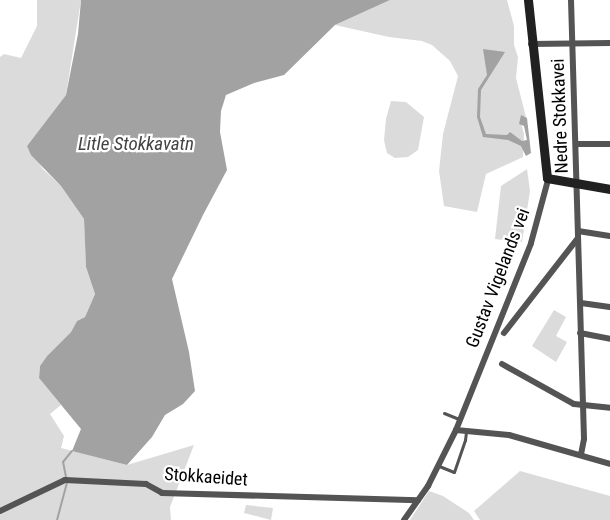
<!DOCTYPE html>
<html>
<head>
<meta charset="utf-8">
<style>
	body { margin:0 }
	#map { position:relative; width:610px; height:520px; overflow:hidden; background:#fff; font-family:"Roboto Condensed",sans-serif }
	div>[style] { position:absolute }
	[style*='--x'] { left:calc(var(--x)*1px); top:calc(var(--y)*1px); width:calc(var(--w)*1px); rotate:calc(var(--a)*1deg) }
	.green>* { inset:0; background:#dbdbdb }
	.water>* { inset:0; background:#a2a2a2 }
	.stream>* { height:2px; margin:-1px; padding:0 1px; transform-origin:1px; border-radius:1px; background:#a2a2a2 }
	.service>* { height:3px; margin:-1.5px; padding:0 1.5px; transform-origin:1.5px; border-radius:1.5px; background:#545454 }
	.minor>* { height:6px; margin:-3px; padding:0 3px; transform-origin:3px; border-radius:3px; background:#545454 }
	.secondary>* { height:9px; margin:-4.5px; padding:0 4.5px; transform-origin:4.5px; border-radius:4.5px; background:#212121 }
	span { translate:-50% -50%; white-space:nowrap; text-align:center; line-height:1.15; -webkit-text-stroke:4.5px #fff; paint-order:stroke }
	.street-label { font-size:18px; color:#000 }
	.water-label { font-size:19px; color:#434343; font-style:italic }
</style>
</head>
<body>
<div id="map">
	<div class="green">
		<div style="clip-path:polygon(37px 0,81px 0,66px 95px,27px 146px,43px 169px,61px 186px,84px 219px,86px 267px,95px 294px,85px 317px,77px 321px,71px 332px,47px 356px,40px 366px,39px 378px,61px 405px,50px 414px,64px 436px,61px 448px,127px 465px,194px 445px,170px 507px,171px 520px,0 520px,0 57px,4px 54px,21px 58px,37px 26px)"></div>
		<div style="clip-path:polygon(390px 0,507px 0,514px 26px,514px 45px,518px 57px,516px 78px,526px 117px,520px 119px,524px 134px,523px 157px,486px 174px,477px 212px,444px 206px,439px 171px,443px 134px,458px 76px,450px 61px,432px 45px,422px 41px,389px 37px,335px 25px)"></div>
		<div style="clip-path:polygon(391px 101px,406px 102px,424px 117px,418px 150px,408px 157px,395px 158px,387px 153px,384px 140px,386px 119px)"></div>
		<div style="clip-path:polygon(527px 169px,530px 191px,522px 242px,495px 239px,501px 186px)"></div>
		<div style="clip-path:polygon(554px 310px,566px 317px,556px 336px,567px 342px,556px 362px,532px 346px)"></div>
		<div style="clip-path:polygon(520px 471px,610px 496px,610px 520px,480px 520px,474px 511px)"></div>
		<div style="clip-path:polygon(429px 491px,443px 496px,469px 513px,474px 520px,410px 520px)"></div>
		<div style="clip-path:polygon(246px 505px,273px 508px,271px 520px,244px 513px)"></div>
	</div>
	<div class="water">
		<div style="clip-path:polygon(81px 0,390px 0,335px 25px,284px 75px,254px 83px,226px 95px,221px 111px,220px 132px,227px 170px,203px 215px,172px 279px,189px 352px,195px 391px,183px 404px,165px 415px,152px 437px,127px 465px,72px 451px,81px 429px,39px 378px,40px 366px,47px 356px,71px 332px,77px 321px,85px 317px,95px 294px,86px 267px,84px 219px,61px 186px,31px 155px,27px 146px,66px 95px,78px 34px)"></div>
		<div style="clip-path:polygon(483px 49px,505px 52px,481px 90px,480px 117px,486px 134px,507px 135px,510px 132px,522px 141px,527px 140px,524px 126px,519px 124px,521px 115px,527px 118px,531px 153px,526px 156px,521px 146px,508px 140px,483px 137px,477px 117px,478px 89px,487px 75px)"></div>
	</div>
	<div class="stream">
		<div style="--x:66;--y:477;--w:15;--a:-101"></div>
		<div style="--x:63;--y:462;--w:14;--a:-51"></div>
		<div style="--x:57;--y:520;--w:39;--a:-75"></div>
	</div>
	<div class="service">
		<div style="--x:444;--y:413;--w:16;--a:22"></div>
		<div style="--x:439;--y:466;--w:16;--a:22"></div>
		<div style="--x:454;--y:472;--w:34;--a:-71"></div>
		<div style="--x:465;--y:440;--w:8;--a:-83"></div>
	</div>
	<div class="minor">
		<div style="--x:571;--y:0;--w:439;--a:88.3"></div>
		<div style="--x:584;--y:439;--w:15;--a:101"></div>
		<div style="--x:531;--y:44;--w:79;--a:-0.7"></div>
		<div style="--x:576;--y:144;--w:34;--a:0"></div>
		<div style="--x:578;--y:231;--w:32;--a:9"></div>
		<div style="--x:581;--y:303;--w:29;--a:8"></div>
		<div style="--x:504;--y:333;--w:120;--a:-52.1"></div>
		<div style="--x:580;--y:333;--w:31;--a:11"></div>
		<div style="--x:502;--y:364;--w:82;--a:29.1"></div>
		<div style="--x:574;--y:404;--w:36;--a:6"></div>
		<div style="--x:456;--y:430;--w:53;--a:5.4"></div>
		<div style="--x:509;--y:435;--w:105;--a:16"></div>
		<div style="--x:0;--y:511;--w:72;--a:-25.5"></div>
		<div style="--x:65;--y:480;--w:81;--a:2.8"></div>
		<div style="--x:146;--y:484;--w:18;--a:29"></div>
		<div style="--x:162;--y:493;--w:256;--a:1.6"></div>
		<div style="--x:404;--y:520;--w:42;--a:-54.8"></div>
		<div style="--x:428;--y:486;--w:63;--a:-63.4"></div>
		<div style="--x:456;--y:430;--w:201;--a:-68.1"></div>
		<div style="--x:531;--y:243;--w:65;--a:-74.9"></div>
	</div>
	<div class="secondary">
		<div style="--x:528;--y:0;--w:179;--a:83.9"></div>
		<div style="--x:547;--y:178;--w:64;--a:9.9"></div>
	</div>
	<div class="street-label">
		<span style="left:560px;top:116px;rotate:-92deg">Nedre Stokkavei</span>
		<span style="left:498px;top:278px;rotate:-69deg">Gustav Vigelands vei</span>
		<span style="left:206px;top:477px;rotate:4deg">Stokkaeidet</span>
	</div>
	<div class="water-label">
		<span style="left:136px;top:144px">Litle Stokkavatn</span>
	</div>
</div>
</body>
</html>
